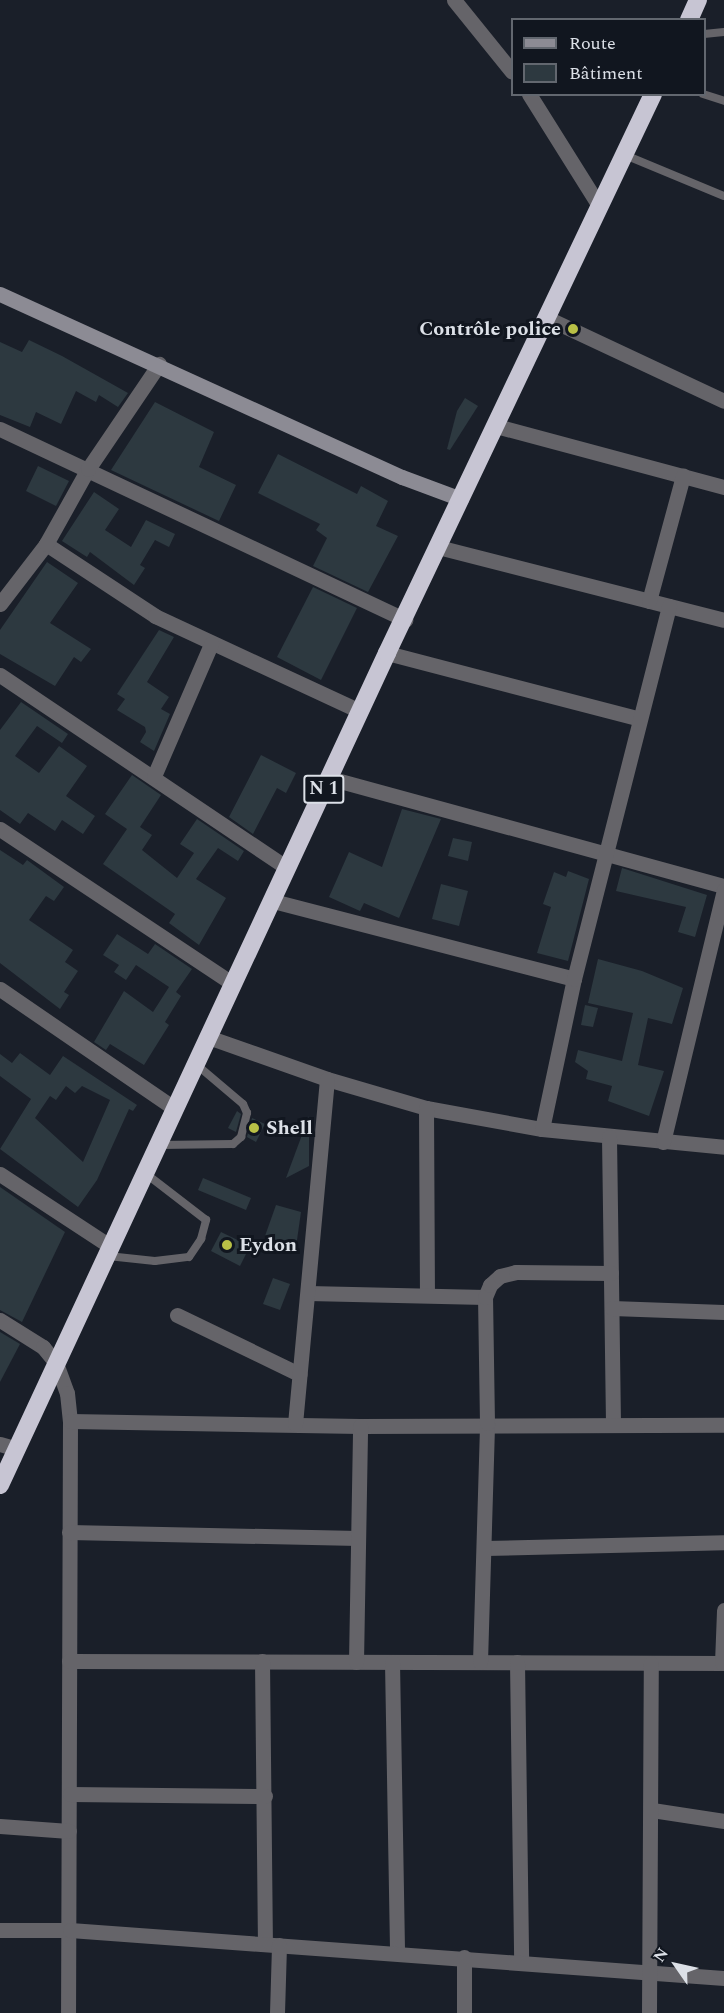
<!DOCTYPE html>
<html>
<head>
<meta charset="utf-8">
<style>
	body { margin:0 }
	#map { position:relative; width:724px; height:2013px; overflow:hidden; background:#1a1f29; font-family:Spectral,serif }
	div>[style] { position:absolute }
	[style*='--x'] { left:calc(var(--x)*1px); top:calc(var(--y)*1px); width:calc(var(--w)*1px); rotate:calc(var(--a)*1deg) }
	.building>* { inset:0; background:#2d3940 }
	.lane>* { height:8px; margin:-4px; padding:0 4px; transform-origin:4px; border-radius:4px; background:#656469 }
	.street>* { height:15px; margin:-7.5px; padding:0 7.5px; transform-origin:7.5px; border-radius:7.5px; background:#656469 }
	.secondary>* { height:15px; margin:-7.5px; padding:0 7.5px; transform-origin:7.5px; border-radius:7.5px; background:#8c8b94 }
	.highway>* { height:18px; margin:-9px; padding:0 9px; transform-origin:9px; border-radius:9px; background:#c7c5d3 }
	.dots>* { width:16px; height:16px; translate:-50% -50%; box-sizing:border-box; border:3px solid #11161f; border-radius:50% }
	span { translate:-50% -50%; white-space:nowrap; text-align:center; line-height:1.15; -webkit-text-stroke:6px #11161f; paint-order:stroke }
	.shield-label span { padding:2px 4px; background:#11161f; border:2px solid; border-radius:4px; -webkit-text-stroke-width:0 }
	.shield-label { font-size:18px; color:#dce0e7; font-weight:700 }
	.poi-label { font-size:20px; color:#dce0e7; font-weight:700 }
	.right { translate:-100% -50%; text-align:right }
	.left { translate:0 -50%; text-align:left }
	.legend { position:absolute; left:511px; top:18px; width:195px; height:78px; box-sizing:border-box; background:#11161f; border:2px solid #62676f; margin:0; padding:8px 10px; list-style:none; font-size:18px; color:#dce0e7 }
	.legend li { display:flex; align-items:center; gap:12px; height:30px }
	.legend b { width:30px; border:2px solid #62676f }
	.north { position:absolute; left:646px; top:1935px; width:60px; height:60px; -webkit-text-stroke:4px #11161f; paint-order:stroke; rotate:304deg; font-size:16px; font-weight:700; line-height:24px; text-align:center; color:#dce0e7 }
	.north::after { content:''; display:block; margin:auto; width:21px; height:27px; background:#dce0e7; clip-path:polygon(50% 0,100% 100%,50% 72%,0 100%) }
</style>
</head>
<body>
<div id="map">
	<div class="building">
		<div style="clip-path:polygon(29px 340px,62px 356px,128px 393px,118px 407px,99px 395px,96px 402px,76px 391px,61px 424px,36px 412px,30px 427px,0 415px,0 342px,22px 352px)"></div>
		<div style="clip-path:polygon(465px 398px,478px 406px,450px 450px,447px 449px,457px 411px)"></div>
		<div style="clip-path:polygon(155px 402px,214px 432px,199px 467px,236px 485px,219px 521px,111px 470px)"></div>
		<div style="clip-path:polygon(278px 454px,357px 494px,361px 486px,388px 501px,376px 526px,398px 536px,368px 592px,313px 566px,327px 538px,316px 530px,320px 524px,258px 493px)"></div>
		<div style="clip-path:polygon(38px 466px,69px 481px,56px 506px,26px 491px)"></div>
		<div style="clip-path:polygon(94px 492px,119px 509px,105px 530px,131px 547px,146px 520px,175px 534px,169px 547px,155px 540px,140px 565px,145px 568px,134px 585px,90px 552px,87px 557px,62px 541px)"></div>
		<div style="clip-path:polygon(47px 562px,78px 583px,50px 623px,91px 649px,81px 662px,74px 657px,55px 686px,0 654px,0 630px)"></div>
		<div style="clip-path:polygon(313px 587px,357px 608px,321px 680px,277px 657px)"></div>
		<div style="clip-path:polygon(159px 630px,174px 637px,147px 682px,169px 697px,161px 709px,170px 714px,154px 751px,140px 742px,146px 732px,145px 727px,117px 710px,125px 699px,117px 694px)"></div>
		<div style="clip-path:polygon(21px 702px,68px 734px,62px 743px,37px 726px,15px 756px,39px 773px,59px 746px,87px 766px,66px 796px,95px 816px,83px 834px,62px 820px,55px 831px,28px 813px,20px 824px,0 810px,0 730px)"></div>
		<div style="clip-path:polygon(261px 755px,296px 773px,286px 793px,277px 788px,253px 834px,229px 817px)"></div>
		<div style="clip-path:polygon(132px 775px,161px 795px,140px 827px,152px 835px,142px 850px,177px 878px,194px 853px,180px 844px,197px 819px,244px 851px,238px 861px,218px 848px,196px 879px,226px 898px,199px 945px,169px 923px,175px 914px,103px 864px,127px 829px,105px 814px)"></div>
		<div style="clip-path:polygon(402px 809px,441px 819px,399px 918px,364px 903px,360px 911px,329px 897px,349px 852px,382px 867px)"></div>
		<div style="clip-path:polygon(453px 838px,472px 842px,468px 861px,448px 856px)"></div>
		<div style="clip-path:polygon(0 850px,23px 865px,27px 860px,64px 887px,54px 901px,46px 896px,29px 920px,73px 950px,65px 962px,78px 971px,64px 992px,69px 995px,60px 1009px,0 963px)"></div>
		<div style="clip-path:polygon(622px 868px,707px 895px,695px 937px,678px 932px,686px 907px,616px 891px)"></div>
		<div style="clip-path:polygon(568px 871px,589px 879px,568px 961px,537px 953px,551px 907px,543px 904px,554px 872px,566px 877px)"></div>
		<div style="clip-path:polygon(441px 884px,468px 891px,459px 926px,432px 919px)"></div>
		<div style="clip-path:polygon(117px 934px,148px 954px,155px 944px,192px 969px,176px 992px,181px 996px,165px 1022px,169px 1025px,144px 1065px,110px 1044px,106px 1050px,94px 1042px,124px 991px,153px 1012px,169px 987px,136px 965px,126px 980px,114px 972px,119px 965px,103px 955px)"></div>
		<div style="clip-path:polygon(598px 959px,642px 971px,683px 988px,672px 1024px,648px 1018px,638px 1065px,664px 1071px,649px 1116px,608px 1101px,612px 1086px,586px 1079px,588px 1071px,575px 1062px,578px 1050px,622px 1061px,633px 1013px,588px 1003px)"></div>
		<div style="clip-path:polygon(585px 1005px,598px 1008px,593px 1027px,581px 1025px)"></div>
		<div style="clip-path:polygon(evenodd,20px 1053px,50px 1075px,63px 1056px,137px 1105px,133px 1111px,129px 1109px,97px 1180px,78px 1207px,0 1149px,31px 1099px,0 1076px,0 1054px,12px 1063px,20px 1053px,66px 1086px,75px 1093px,82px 1086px,110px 1100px,83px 1162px,35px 1118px,50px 1096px,56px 1100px,66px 1086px)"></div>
		<div style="clip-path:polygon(237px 1111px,241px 1114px,236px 1132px,228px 1128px)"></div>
		<div style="clip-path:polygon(309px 1116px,309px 1166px,286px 1178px)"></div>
		<div style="clip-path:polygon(252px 1118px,265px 1124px,256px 1142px,247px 1137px)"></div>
		<div style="clip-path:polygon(203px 1178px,251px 1198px,246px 1210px,198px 1190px)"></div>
		<div style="clip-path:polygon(0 1187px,65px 1232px,22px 1322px,0 1310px)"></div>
		<div style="clip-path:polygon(276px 1205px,301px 1212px,296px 1247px,265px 1236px)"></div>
		<div style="clip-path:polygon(221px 1232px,250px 1246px,240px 1266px,211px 1251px)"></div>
		<div style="clip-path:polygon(273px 1278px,290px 1284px,280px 1310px,263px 1304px)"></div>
		<div style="clip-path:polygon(0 1332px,20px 1344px,0 1382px)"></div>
	</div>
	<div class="lane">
		<div style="--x:704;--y:34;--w:20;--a:-6"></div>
		<div style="--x:703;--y:94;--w:22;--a:18"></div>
		<div style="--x:625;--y:155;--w:107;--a:22.5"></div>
		<div style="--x:160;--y:1145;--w:73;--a:-0.8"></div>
		<div style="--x:233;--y:1144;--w:11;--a:-41"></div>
		<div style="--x:241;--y:1137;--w:25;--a:-76"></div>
		<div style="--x:247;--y:1113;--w:10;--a:-114"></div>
		<div style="--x:243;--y:1104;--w:60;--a:-139.7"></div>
		<div style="--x:108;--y:1256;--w:47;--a:6.1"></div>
		<div style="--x:155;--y:1261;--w:34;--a:-7"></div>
		<div style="--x:189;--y:1257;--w:22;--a:-56"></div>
		<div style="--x:201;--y:1239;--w:20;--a:-75"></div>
		<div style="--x:206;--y:1220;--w:77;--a:-142.4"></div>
	</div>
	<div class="street">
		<div style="--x:454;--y:0;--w:92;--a:51.1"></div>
		<div style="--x:529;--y:94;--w:133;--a:57.9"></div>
		<div style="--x:547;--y:318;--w:195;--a:25.1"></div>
		<div style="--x:496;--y:426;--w:236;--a:15"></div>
		<div style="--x:0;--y:429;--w:448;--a:25.2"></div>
		<div style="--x:46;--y:544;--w:131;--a:33.4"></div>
		<div style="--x:155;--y:616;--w:226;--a:24.9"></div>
		<div style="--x:438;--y:547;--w:295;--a:14.3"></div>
		<div style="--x:649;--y:601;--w:130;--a:-74.8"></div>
		<div style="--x:0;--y:604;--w:76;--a:-52.5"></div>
		<div style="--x:46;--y:544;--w:86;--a:-60.8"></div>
		<div style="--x:88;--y:469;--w:127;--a:-55.9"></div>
		<div style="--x:387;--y:653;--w:261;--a:14.6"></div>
		<div style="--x:0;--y:675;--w:346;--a:33.9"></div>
		<div style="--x:154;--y:776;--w:144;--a:-66.6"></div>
		<div style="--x:329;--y:778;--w:409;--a:15.3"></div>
		<div style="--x:0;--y:829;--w:280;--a:33.6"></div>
		<div style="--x:273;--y:901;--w:311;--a:14.5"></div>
		<div style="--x:0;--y:989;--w:212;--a:34.4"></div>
		<div style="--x:208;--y:1037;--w:126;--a:19.4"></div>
		<div style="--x:327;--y:1079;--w:103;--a:16.3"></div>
		<div style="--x:426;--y:1108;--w:118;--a:10.3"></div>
		<div style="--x:542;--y:1129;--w:183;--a:5.6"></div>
		<div style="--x:426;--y:1108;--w:187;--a:89.7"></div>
		<div style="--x:542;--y:1129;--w:153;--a:-78"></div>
		<div style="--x:574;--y:979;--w:385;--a:-75.7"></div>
		<div style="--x:609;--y:1137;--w:287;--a:89.2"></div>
		<div style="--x:663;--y:1142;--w:259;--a:-76.4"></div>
		<div style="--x:0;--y:1174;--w:133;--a:33.3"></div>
		<div style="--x:308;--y:1293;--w:177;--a:1.3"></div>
		<div style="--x:612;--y:1308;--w:112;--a:2"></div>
		<div style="--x:177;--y:1315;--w:136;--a:25.8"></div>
		<div style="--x:0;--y:1320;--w:51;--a:32.1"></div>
		<div style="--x:43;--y:1347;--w:21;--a:51"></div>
		<div style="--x:56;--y:1363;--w:32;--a:70"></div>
		<div style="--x:67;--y:1393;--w:28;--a:84"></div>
		<div style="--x:70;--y:1421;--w:592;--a:90.19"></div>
		<div style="--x:70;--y:1421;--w:290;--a:1"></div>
		<div style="--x:360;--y:1426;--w:364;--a:-0.2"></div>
		<div style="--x:295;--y:1424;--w:346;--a:-84.7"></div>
		<div style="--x:0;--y:1444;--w:18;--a:16"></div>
		<div style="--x:69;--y:1532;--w:289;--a:1.2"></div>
		<div style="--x:485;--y:1548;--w:239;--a:-1.4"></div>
		<div style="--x:69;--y:1661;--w:655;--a:0.17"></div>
		<div style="--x:262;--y:1661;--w:282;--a:89.4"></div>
		<div style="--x:356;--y:1662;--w:236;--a:-89"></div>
		<div style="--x:392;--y:1662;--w:290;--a:89"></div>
		<div style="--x:480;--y:1662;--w:239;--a:-88.3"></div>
		<div style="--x:487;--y:1423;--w:126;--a:-90.9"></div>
		<div style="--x:485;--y:1297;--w:13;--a:-67"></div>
		<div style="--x:490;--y:1285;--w:13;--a:-42"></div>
		<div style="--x:500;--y:1276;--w:16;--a:-14"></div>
		<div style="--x:516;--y:1272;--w:95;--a:0.6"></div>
		<div style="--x:517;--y:1662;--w:299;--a:89.2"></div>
		<div style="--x:722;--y:1663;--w:53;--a:-87.8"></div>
		<div style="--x:70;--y:1794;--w:195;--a:0.6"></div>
		<div style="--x:652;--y:1810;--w:73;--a:8.7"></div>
		<div style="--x:0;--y:1826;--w:69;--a:4.1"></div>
		<div style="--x:0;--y:1930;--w:70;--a:0"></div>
		<div style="--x:70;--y:1930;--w:656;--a:4.2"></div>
		<div style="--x:464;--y:1957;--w:56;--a:90"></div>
		<div style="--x:277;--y:2013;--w:68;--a:-88.3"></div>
		<div style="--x:649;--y:2013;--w:350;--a:-89.7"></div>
	</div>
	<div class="secondary">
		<div style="--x:0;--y:294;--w:442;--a:24.5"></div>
		<div style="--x:402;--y:477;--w:63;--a:20.4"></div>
	</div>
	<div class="highway">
		<div style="--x:689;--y:20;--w:22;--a:-66"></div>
		<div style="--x:0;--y:1485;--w:918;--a:-65.05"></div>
		<div style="--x:387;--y:653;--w:619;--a:-64.55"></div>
	</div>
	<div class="dots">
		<div style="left:573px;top:329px;background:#b9c046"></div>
		<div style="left:254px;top:1128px;background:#b9c046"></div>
		<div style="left:227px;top:1245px;background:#b9c046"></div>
	</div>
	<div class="shield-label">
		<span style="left:324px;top:789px">N 1</span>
	</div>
	<div class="poi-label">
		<span class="right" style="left:561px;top:329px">Contrôle police</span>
		<span class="left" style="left:266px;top:1128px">Shell</span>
		<span class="left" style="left:239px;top:1245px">Eydon</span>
	</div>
	<ul class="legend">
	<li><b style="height:8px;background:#8c8b94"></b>Route</li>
	<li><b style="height:16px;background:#2d3940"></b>Bâtiment</li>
	</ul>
	<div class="north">N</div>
</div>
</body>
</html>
